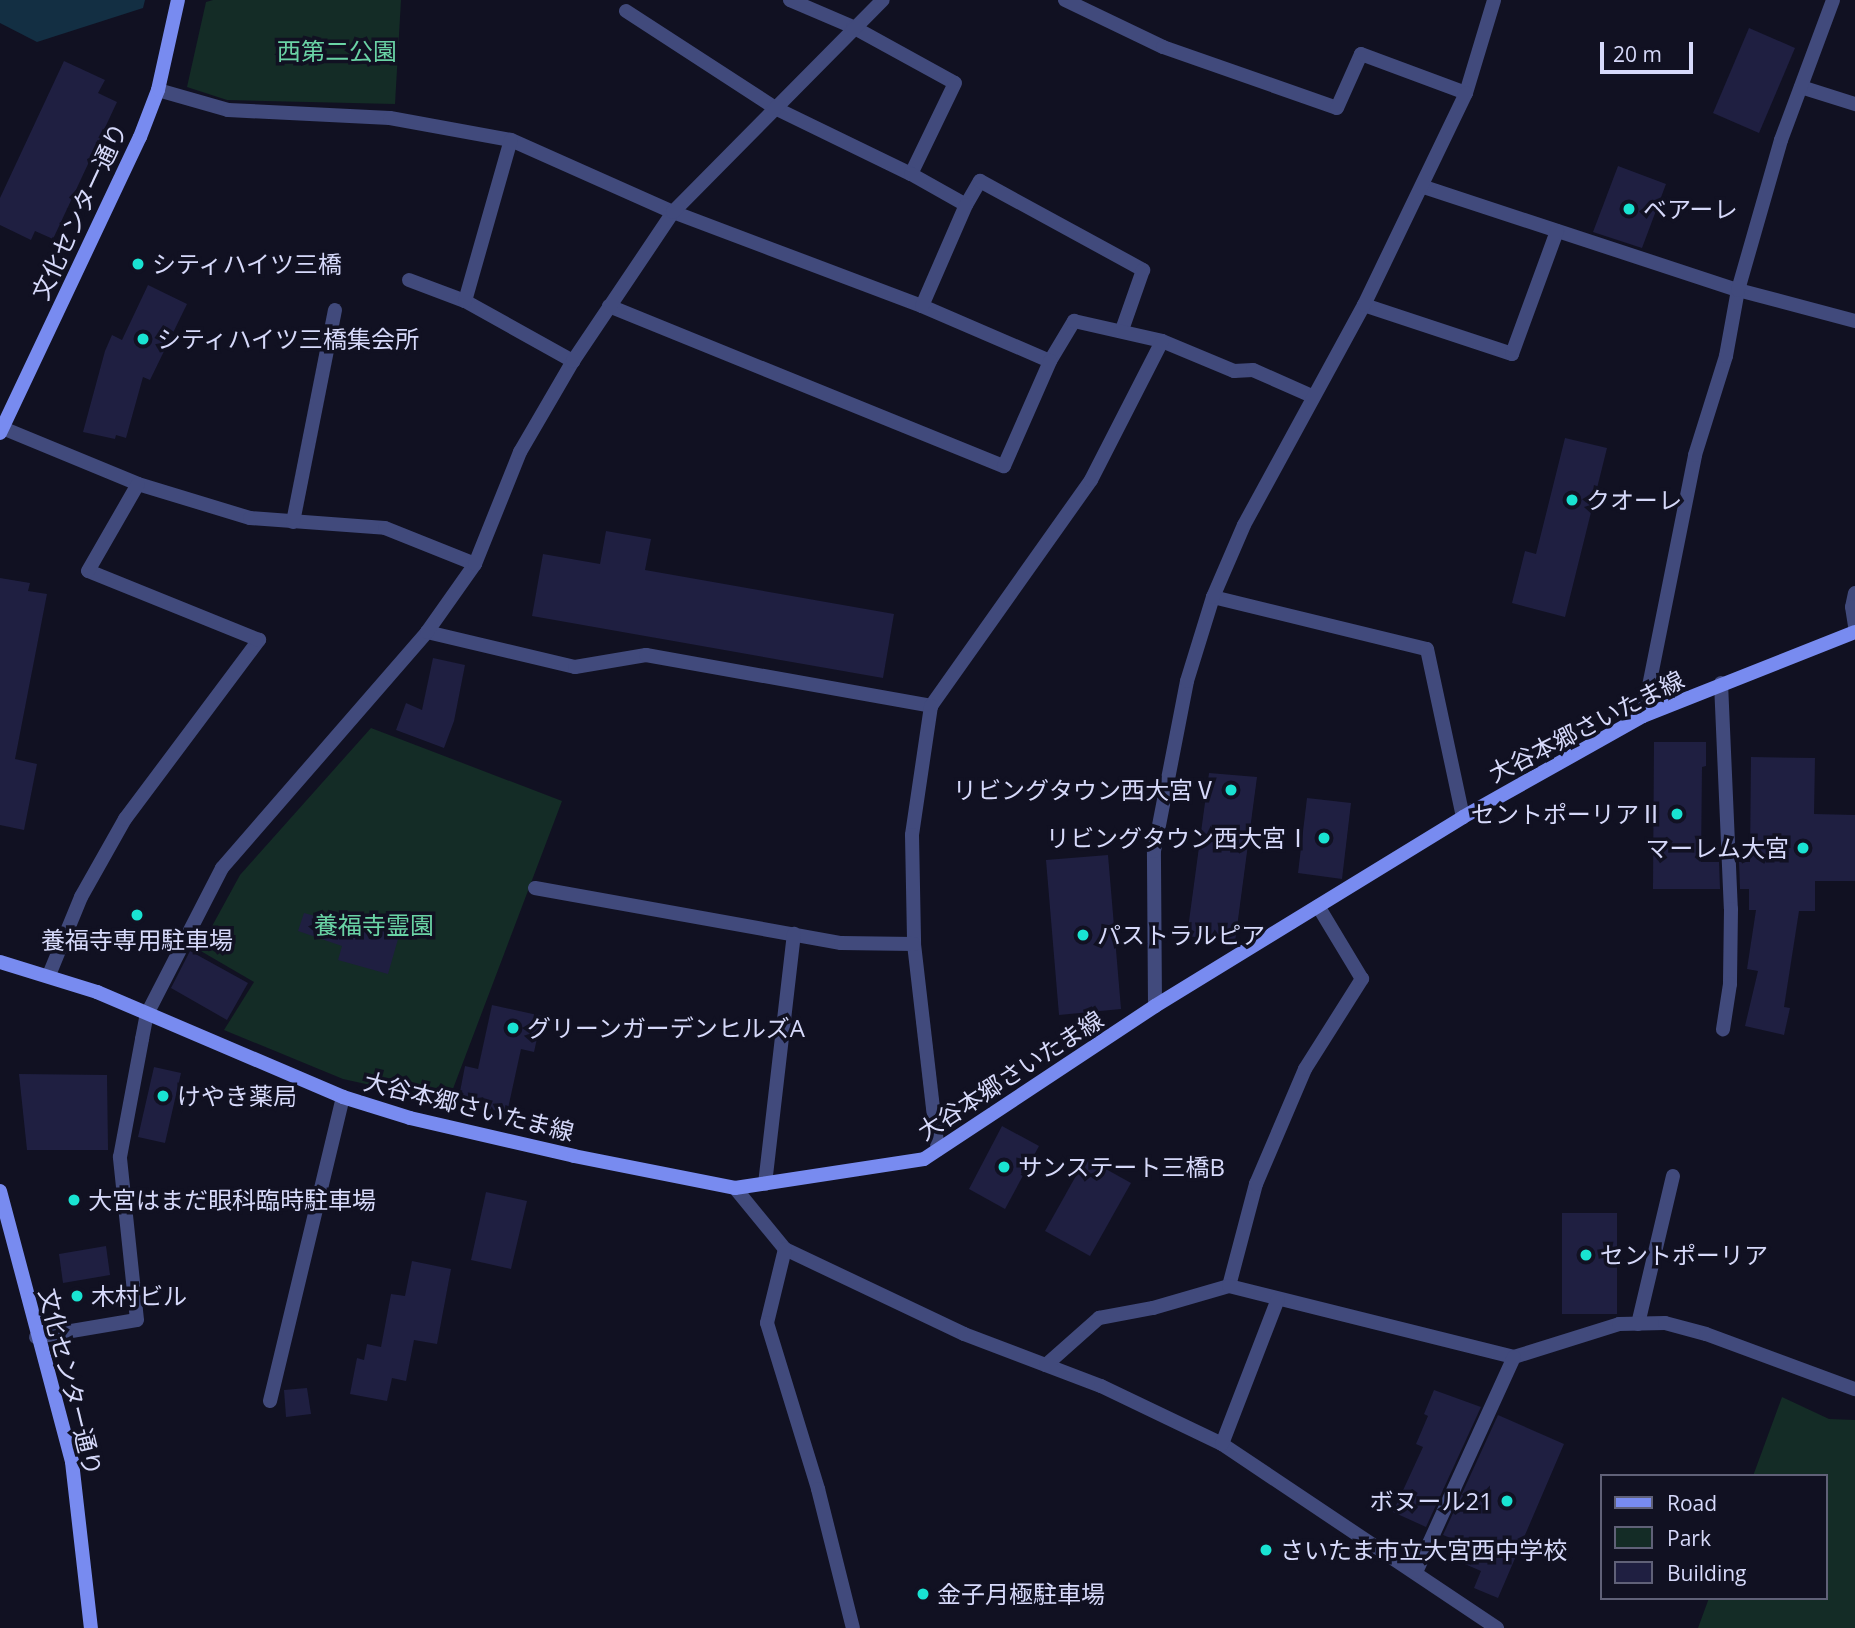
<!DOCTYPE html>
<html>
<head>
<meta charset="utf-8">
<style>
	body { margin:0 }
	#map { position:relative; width:1855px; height:1628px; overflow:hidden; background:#112; font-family:"Open Sans","Noto Sans JP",sans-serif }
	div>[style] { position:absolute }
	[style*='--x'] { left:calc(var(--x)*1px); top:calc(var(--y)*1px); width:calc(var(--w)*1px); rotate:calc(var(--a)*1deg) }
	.green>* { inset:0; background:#142c26 }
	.water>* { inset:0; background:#132f43 }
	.building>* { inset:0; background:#1f1f41 }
	.street>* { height:14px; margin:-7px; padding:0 7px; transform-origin:7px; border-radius:7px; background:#414a7c }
	.secondary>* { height:14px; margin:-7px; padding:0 7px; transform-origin:7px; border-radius:7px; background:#788bf0 }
	.dots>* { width:19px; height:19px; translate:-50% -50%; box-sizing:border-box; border:4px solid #112; border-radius:50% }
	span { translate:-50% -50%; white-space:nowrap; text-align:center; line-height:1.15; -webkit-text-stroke:7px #112; paint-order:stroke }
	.park-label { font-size:24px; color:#6ad3a5 }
	.poi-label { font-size:24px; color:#d6d9fa }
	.left { translate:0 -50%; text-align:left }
	.right { translate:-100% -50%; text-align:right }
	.street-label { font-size:24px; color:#d6d9fa }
	.legend { position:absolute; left:1600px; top:1474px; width:228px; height:126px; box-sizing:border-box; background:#112; border:2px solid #606178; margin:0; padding:9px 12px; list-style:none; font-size:21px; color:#d6d9fa }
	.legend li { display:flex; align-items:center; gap:14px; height:35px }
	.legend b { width:35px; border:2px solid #606178 }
	.scale { position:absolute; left:1600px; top:42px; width:93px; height:32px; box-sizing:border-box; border:4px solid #d6d9fa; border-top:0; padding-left:9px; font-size:21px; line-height:24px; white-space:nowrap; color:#d6d9fa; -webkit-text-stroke:5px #112; paint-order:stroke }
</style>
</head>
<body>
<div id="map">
	<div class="green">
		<div style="clip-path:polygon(213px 0,401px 0,395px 104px,227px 100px,187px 87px,206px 2px)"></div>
		<div style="clip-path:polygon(371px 728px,562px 801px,448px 1102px,343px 1079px,224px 1030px,254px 982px,199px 950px,240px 875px)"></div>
		<div style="clip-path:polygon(1782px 1397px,1829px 1419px,1855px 1420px,1855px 1628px,1698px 1628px,1709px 1598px,1825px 1598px,1825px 1476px,1753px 1476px)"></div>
	</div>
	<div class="water">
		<div style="clip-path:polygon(0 0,145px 0,143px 8px,37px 42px,0 23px)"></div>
	</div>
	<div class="building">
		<div style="clip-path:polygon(1749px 28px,1795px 48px,1759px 133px,1713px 113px)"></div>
		<div style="clip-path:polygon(64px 61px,105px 80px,98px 93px,117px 102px,53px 239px,35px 231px,31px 240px,0 225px,0 198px)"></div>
		<div style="clip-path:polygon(1618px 166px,1666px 184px,1642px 248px,1593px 232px)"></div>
		<div style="clip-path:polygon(148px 285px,187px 304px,150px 380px,143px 377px,126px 438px,116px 435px,115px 439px,83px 432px,105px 351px,112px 335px,122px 340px)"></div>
		<div style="clip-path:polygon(1565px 438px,1607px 448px,1565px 617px,1512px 603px,1525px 551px,1536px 554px)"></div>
		<div style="clip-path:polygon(606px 531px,651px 539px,645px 570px,894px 614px,883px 678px,532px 616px,543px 554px,600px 564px)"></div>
		<div style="clip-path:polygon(0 578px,30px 583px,28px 591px,47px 594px,15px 759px,37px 764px,24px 830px,0 825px)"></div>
		<div style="clip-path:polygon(433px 658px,465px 665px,454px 721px,444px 748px,396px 730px,406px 703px,422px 710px)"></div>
		<div style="clip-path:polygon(1654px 742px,1706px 742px,1706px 766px,1702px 767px,1701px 862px,1719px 862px,1720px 889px,1653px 889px)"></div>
		<div style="clip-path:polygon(1751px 757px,1815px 758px,1814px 814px,1855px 815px,1855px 881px,1815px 881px,1815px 911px,1799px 911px,1784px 1007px,1790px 1008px,1784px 1035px,1745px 1026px,1758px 971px,1747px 969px,1756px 910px,1749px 910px,1749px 889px,1740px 889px,1739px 862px,1750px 862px)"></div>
		<div style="clip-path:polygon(1209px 773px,1257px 777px,1235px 942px,1187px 936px)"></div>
		<div style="clip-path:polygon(1307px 798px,1351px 803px,1342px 879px,1298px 873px)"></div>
		<div style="clip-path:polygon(1108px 855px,1121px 1009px,1059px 1015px,1046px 860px)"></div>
		<div style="clip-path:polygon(304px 913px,349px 925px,351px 918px,400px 932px,388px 974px,338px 960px,342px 946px,298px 931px)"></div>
		<div style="clip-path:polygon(190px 951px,248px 983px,227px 1020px,171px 988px)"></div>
		<div style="clip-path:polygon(492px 1005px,542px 1016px,534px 1052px,521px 1049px,507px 1113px,458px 1102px,465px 1066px,478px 1069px)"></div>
		<div style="clip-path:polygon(154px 1067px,181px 1073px,165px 1143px,138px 1137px)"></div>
		<div style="clip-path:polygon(19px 1074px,107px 1075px,108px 1150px,27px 1150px)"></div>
		<div style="clip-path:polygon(1002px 1126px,1039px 1146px,1005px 1209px,969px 1189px)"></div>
		<div style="clip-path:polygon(1086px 1158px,1131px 1183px,1090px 1256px,1045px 1231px)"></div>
		<div style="clip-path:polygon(486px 1192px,527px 1201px,511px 1269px,471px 1260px)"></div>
		<div style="clip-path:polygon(1562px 1213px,1617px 1213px,1617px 1314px,1562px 1314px)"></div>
		<div style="clip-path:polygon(106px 1246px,110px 1275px,63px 1283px,59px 1254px)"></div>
		<div style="clip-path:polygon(412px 1261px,451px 1269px,437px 1344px,414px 1340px,406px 1381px,392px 1378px,387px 1401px,350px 1394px,357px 1358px,364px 1360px,367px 1344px,381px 1347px,391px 1294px,405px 1296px)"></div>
		<div style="clip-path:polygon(307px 1388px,311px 1414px,286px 1417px,284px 1390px)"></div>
		<div style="clip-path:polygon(1434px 1390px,1481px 1407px,1426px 1527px,1393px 1512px,1423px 1447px,1416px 1444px,1428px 1416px,1424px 1414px)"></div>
		<div style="clip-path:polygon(1498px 1415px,1564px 1444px,1498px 1598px,1474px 1588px,1481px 1571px,1451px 1558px,1458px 1541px,1443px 1535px)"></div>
	</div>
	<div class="street">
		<div style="--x:790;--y:0;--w:69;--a:23.2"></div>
		<div style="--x:853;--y:27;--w:116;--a:28.8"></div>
		<div style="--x:955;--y:83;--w:101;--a:115.8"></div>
		<div style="--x:1065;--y:0;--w:109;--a:25.6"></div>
		<div style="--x:1163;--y:47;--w:184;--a:19.3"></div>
		<div style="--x:1337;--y:108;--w:59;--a:-66"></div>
		<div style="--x:1361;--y:54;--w:112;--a:20.4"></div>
		<div style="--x:1466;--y:93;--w:97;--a:-73.2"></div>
		<div style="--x:626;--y:11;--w:180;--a:33"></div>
		<div style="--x:777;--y:109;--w:149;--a:25.9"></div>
		<div style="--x:911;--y:174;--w:63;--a:29.4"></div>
		<div style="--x:966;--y:205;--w:28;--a:-60"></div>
		<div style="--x:980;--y:181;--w:186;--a:28.6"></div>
		<div style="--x:1143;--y:270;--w:64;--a:109.3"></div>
		<div style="--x:1801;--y:87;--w:57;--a:17.5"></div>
		<div style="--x:158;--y:90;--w:73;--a:15.9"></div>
		<div style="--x:228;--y:110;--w:162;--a:2.8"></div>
		<div style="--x:390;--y:118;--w:123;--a:10.3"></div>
		<div style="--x:511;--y:140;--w:177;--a:24"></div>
		<div style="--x:673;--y:212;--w:266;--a:20.7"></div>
		<div style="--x:922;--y:306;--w:139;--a:23.3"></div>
		<div style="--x:1050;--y:361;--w:47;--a:-59"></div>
		<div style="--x:1074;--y:321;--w:90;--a:12.8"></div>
		<div style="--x:1162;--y:341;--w:78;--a:22.6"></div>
		<div style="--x:1234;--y:371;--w:19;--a:-3"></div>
		<div style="--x:1253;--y:370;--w:64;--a:23.8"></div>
		<div style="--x:1424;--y:187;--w:330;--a:18.2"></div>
		<div style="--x:1738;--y:290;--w:121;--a:14.8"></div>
		<div style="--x:409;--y:280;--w:60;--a:20.6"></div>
		<div style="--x:465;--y:301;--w:124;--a:29.1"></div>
		<div style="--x:465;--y:301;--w:167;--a:-74.1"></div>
		<div style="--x:1364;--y:305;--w:156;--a:18.3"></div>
		<div style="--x:1512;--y:354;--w:131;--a:-69.9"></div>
		<div style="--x:609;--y:306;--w:426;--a:22.1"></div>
		<div style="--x:1004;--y:466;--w:115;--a:-66.3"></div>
		<div style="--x:922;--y:306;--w:110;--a:-66.5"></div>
		<div style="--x:0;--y:427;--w:149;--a:22.4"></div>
		<div style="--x:138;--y:484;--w:117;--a:16.9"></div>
		<div style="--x:250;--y:518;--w:135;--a:4.2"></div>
		<div style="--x:385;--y:528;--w:97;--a:21.8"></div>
		<div style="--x:293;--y:522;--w:216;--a:-78.8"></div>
		<div style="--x:1855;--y:593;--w:14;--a:102"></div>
		<div style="--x:1852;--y:607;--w:20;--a:81"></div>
		<div style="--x:1213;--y:597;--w:220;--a:13.7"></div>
		<div style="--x:1427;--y:649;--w:172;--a:77.9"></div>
		<div style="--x:427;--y:632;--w:152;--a:13.3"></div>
		<div style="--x:575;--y:667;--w:72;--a:-9.6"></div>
		<div style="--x:646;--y:655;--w:290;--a:10.1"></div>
		<div style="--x:931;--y:706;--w:277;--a:-54.7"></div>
		<div style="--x:1091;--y:480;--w:156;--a:-62.9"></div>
		<div style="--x:1721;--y:683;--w:226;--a:87.5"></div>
		<div style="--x:1731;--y:909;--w:75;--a:90.8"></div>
		<div style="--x:1730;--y:984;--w:46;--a:98.8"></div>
		<div style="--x:931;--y:706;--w:130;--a:98.4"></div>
		<div style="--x:912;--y:835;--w:109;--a:88.9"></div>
		<div style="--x:914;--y:944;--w:207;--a:83.4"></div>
		<div style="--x:1643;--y:716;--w:266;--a:-78.7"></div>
		<div style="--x:1695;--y:455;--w:104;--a:-72.6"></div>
		<div style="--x:1726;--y:356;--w:67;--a:-79.7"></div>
		<div style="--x:1738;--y:290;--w:156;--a:-74"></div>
		<div style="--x:1781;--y:140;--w:149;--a:-69.6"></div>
		<div style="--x:535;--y:888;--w:311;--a:10.2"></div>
		<div style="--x:841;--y:943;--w:73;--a:0.8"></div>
		<div style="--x:49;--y:975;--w:84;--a:-67.7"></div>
		<div style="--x:81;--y:897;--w:90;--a:-60.6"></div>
		<div style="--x:125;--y:819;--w:224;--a:-53.2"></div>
		<div style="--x:259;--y:640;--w:184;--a:-158"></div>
		<div style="--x:88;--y:571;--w:100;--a:-60.1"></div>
		<div style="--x:1155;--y:1006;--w:155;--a:-90.4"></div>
		<div style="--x:1154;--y:851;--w:173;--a:-79"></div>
		<div style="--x:1187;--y:681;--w:88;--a:-72.8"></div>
		<div style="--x:1213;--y:597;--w:78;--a:-66.7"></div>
		<div style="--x:1244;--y:525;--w:251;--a:-61.4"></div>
		<div style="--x:1364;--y:305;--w:235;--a:-64.3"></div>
		<div style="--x:765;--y:1184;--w:252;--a:-83.4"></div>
		<div style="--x:735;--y:1188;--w:79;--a:50.7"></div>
		<div style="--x:785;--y:1249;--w:198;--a:25.4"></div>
		<div style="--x:964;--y:1334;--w:147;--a:20.8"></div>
		<div style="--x:1101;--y:1386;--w:134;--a:25.6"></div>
		<div style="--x:1222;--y:1444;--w:331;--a:33.8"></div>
		<div style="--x:785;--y:1249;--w:76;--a:103.7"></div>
		<div style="--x:767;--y:1323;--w:174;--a:72.9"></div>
		<div style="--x:818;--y:1489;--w:143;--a:75.9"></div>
		<div style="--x:1229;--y:1286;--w:106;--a:-75.2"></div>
		<div style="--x:1256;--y:1184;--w:125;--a:-66.9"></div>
		<div style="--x:1305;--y:1069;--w:107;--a:-57.7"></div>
		<div style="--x:1362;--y:979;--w:85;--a:-121.1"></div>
		<div style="--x:1638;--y:1324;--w:152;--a:-76.7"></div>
		<div style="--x:36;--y:1337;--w:102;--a:-9.6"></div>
		<div style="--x:137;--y:1320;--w:164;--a:-96"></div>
		<div style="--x:120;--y:1157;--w:120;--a:-79.4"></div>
		<div style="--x:142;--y:1039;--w:25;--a:-79"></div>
		<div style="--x:147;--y:1014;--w:164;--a:-62.8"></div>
		<div style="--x:222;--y:868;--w:313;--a:-49"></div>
		<div style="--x:427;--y:632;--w:83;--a:-54.8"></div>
		<div style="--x:475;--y:564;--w:121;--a:-68.1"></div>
		<div style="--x:520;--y:452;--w:105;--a:-59.8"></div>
		<div style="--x:573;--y:361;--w:179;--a:-56.1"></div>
		<div style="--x:673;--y:212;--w:298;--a:-45.3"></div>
		<div style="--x:1046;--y:1365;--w:71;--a:-41.6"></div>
		<div style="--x:1099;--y:1318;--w:55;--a:-10.5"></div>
		<div style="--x:1153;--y:1308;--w:79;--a:-16.1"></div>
		<div style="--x:1229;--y:1286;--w:294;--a:14"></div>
		<div style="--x:1514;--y:1357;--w:110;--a:-17.4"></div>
		<div style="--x:1619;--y:1324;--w:46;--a:-1.2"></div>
		<div style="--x:1665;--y:1323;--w:42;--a:15"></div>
		<div style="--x:1706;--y:1334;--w:159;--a:20.3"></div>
		<div style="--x:270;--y:1401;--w:313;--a:-76.5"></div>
		<div style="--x:1222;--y:1444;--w:155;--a:-68.9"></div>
		<div style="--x:1416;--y:1572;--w:236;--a:-65.5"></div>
	</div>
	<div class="secondary">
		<div style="--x:0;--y:433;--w:327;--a:-64.7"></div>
		<div style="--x:140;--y:137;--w:50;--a:-69"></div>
		<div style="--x:158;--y:90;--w:92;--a:-77.5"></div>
		<div style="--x:0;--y:962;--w:102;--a:17.2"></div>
		<div style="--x:97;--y:992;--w:267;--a:23.1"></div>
		<div style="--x:343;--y:1097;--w:70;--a:17.4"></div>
		<div style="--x:410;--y:1118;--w:168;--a:13"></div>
		<div style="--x:574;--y:1156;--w:164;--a:11.2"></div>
		<div style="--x:735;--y:1188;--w:191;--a:-8.7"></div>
		<div style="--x:924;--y:1159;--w:277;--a:-33.5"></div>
		<div style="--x:1155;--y:1006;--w:361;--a:-31.5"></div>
		<div style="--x:1463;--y:817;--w:206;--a:-29.3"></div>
		<div style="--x:1643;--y:716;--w:228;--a:-21.6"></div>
		<div style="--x:0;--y:1191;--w:280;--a:75.1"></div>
		<div style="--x:72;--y:1462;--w:167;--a:83.5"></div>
	</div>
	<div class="dots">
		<div style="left:1629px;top:209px;background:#19e3d2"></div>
		<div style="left:138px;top:264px;background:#19e3d2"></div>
		<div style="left:143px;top:339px;background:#19e3d2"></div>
		<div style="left:1572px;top:500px;background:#19e3d2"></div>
		<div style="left:1231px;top:790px;background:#19e3d2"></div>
		<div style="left:1677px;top:814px;background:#19e3d2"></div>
		<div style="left:1324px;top:838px;background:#19e3d2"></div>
		<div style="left:1803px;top:848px;background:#19e3d2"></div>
		<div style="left:137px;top:915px;background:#19e3d2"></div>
		<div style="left:1083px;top:935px;background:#19e3d2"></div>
		<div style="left:513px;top:1028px;background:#19e3d2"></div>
		<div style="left:163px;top:1096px;background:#19e3d2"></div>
		<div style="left:1004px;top:1167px;background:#19e3d2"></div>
		<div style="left:74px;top:1200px;background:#19e3d2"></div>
		<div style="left:1586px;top:1255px;background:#19e3d2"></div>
		<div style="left:77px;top:1296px;background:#19e3d2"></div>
		<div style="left:1507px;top:1501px;background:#19e3d2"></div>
		<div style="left:1266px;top:1550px;background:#19e3d2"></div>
		<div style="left:923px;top:1594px;background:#19e3d2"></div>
	</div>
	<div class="park-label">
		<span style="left:337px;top:51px">西第二公園</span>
		<span style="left:374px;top:925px">養福寺霊園</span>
	</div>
	<div class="poi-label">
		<span class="left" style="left:1643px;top:209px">ベアーレ</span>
		<span class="left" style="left:152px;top:264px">シティハイツ三橋</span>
		<span class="left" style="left:157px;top:339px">シティハイツ三橋集会所</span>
		<span class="left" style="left:1586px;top:500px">クオーレ</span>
		<span class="right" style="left:1217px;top:790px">リビングタウン西大宮Ⅴ</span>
		<span class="right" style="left:1663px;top:814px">セントポーリアⅡ</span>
		<span class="right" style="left:1310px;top:838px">リビングタウン西大宮Ⅰ</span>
		<span class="right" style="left:1789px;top:848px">マーレム大宮</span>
		<span class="left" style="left:1097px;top:935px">パストラルピア</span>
		<span style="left:137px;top:940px">養福寺専用駐車場</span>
		<span class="left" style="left:527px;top:1028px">グリーンガーデンヒルズA</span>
		<span class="left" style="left:177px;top:1096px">けやき薬局</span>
		<span class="left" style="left:1018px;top:1167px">サンステート三橋B</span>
		<span class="left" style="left:88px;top:1200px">大宮はまだ眼科臨時駐車場</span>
		<span class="left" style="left:1600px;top:1255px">セントポーリア</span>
		<span class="left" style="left:91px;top:1296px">木村ビル</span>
		<span class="right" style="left:1493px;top:1501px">ボヌール21</span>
		<span class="left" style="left:1280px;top:1550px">さいたま市立大宮西中学校</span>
		<span class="left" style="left:937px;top:1594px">金子月極駐車場</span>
	</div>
	<div class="street-label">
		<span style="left:79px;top:211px;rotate:-65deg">文化センター通り</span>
		<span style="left:1586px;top:726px;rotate:-27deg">大谷本郷さいたま線</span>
		<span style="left:1010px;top:1075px;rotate:-33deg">大谷本郷さいたま線</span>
		<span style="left:469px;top:1106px;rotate:14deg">大谷本郷さいたま線</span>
		<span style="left:71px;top:1382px;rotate:76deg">文化センター通り</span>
	</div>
	<ul class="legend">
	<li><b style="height:9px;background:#788bf0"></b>Road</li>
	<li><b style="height:19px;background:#142c26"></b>Park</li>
	<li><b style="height:19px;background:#1f1f41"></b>Building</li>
	</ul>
	<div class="scale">20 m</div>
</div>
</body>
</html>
